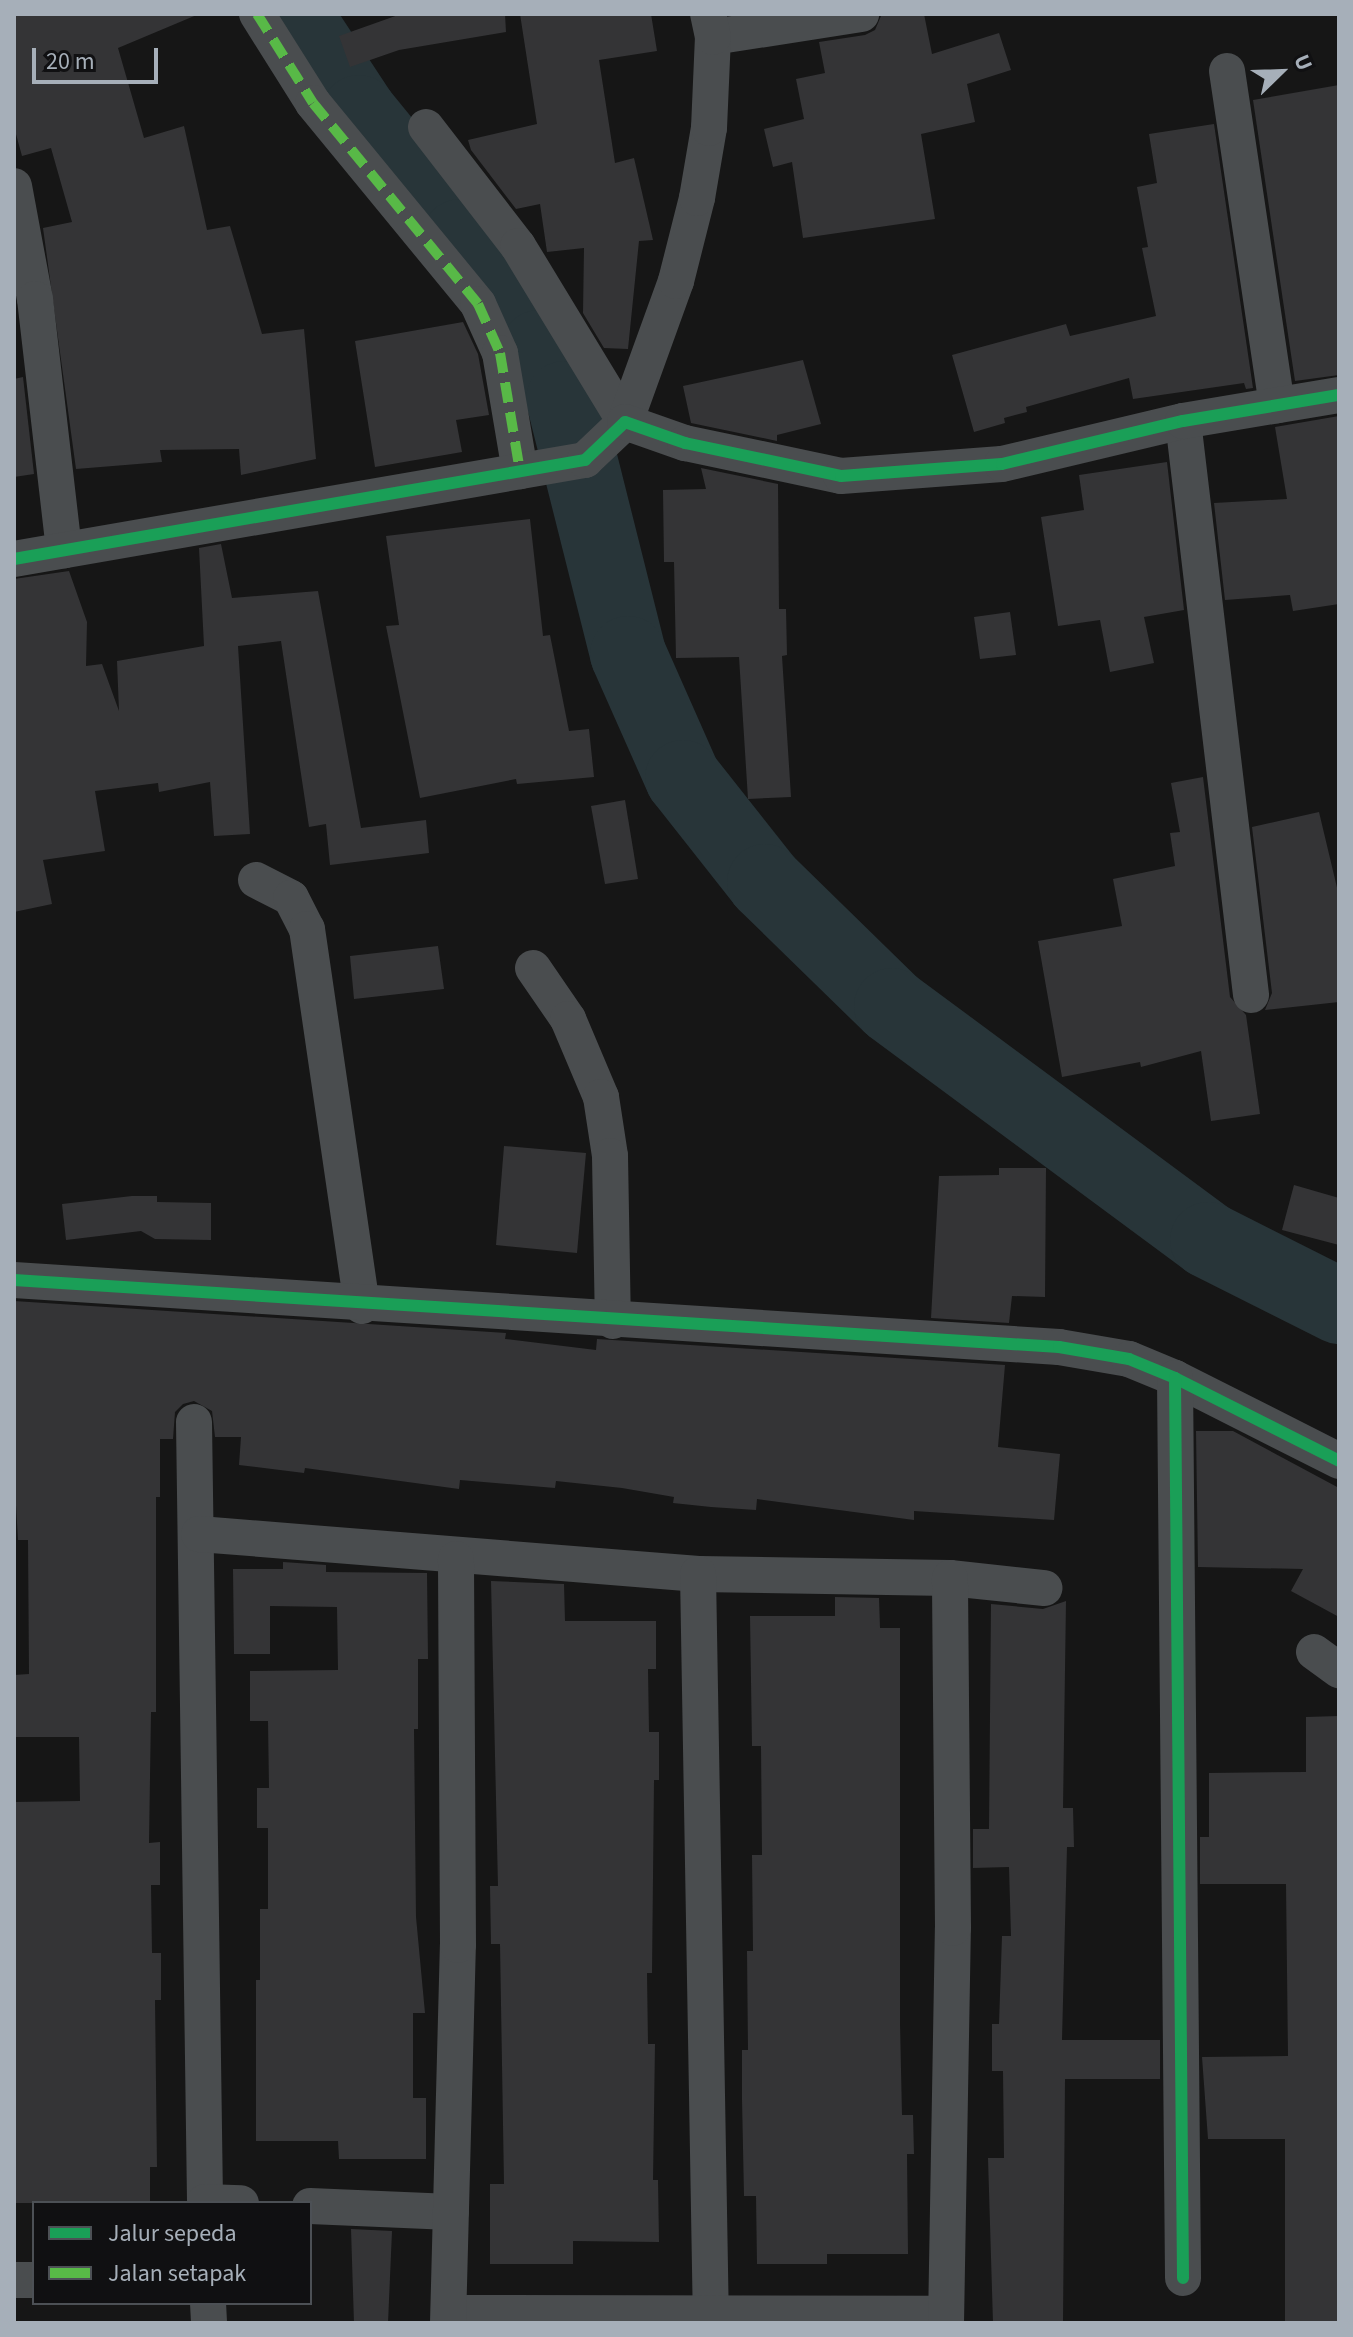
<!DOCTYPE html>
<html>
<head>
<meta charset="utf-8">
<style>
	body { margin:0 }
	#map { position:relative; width:1353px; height:2337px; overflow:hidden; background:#161616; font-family:"Source Sans 3",sans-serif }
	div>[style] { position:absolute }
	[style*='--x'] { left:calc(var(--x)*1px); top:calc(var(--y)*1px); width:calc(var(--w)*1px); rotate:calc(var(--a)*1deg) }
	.river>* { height:76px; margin:-38px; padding:0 38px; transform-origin:38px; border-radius:38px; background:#283539 }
	.building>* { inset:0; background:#343436 }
	.street>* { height:36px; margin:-18px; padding:0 18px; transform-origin:18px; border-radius:18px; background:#4a4d4f }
	.quiet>* { height:10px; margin-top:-5px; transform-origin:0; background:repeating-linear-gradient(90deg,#58b947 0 20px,transparent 0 30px) }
	.cycleway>* { height:12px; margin:-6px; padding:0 6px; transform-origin:6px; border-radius:6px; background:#1a9f57 }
	span { translate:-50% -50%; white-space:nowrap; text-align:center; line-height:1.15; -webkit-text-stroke:8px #101012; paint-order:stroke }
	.frame { position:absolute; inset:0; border:16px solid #a6afb9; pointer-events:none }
	.legend { position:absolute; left:32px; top:2201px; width:280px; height:104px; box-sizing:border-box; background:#101012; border:2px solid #4c5055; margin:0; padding:10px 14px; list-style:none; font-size:24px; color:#a6afb9 }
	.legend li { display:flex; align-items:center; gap:16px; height:40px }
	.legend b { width:40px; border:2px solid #4c5055 }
	.north { position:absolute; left:1241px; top:32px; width:80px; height:80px; -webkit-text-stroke:6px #101012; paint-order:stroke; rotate:67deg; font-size:22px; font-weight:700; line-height:32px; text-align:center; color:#a6afb9 }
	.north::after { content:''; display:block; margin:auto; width:28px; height:36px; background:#a6afb9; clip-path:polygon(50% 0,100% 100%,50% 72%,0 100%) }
	.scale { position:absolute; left:32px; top:48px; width:126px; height:36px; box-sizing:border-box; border:4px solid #a6afb9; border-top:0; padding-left:10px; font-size:24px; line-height:28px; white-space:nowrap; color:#a6afb9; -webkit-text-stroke:6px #101012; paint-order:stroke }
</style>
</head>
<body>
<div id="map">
	<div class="river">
		<div style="--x:294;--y:14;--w:118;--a:56.7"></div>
		<div style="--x:359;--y:113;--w:160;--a:50.8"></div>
		<div style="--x:460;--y:237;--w:136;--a:54.6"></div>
		<div style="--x:539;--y:348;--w:57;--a:63.9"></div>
		<div style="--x:564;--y:399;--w:263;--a:75.9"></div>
		<div style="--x:628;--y:654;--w:136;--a:66.1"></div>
		<div style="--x:683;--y:778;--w:132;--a:51.7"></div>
		<div style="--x:765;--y:882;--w:177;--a:44.3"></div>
		<div style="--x:892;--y:1006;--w:393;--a:36.5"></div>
		<div style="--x:1208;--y:1240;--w:147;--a:26.7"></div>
	</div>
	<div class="building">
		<div style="clip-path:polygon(14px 14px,199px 14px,118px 48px,144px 138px,184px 126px,207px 230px,230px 226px,262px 334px,304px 329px,316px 459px,241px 475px,239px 449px,160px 450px,162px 462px,76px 469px,43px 228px,72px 222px,51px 148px,22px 156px,14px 127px)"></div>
		<div style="clip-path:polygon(401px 14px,505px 14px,506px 32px,399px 50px,350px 67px,339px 36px)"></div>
		<div style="clip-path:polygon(520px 14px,651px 14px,657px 51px,599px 60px,615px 163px,634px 158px,653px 240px,639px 241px,628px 349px,604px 348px,583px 313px,584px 248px,547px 252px,540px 204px,516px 209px,471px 150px,468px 140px,537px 124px)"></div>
		<div style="clip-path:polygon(892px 14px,924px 14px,932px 54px,999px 33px,1011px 70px,967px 84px,975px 122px,921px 134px,935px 219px,803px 238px,792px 162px,773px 167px,764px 129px,804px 119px,796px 79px,825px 73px,819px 42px,865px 35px,875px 30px,881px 16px)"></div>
		<div style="clip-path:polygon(1339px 85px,1339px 375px,1295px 381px,1253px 100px)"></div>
		<div style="clip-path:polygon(1214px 124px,1253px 388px,1246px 389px,1244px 383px,1133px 399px,1129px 378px,1026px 407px,1027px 412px,1004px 418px,1005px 423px,974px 432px,952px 355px,1066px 324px,1070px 336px,1156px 316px,1142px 248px,1148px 247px,1137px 187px,1157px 183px,1149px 134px)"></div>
		<div style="clip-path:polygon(463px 322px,478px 354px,489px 415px,456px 420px,462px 452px,375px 467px,355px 341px)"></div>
		<div style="clip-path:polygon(803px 360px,821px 424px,777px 435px,777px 441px,691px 423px,683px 386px)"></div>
		<div style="clip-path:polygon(23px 377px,34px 474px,14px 477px,14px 379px)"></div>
		<div style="clip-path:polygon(1339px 416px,1339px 604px,1293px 611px,1290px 595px,1225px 600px,1214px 503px,1287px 499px,1275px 427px)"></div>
		<div style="clip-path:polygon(1167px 462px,1184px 610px,1144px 617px,1154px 663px,1110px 672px,1100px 620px,1058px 626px,1041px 517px,1084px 510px,1079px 475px)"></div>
		<div style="clip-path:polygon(701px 468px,778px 484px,779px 609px,786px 609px,787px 655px,782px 656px,791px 797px,748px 799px,739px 657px,676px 658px,674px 562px,664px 562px,663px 490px,706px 489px)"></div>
		<div style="clip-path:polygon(530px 519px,543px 636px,550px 635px,569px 731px,589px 729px,594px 777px,517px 784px,516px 779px,420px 798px,386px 626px,399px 625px,386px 536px)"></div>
		<div style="clip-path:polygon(221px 544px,232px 598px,318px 591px,361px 828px,426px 820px,429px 853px,330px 865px,326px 824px,309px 827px,281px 641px,238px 646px,250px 834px,214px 836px,210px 782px,159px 792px,158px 783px,95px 791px,105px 851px,43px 860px,52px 904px,14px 912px,14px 579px,69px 571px,87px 622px,86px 666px,102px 664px,119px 711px,117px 661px,204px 646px,199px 548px)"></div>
		<div style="clip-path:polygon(1010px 612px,1016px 655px,980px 659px,974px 617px)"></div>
		<div style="clip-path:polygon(1203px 777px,1230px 997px,1246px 1015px,1260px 1114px,1211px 1121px,1201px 1051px,1141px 1067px,1140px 1062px,1062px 1077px,1038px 941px,1122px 926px,1113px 879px,1175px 866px,1170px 833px,1180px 832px,1171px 783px)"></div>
		<div style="clip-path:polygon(625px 800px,638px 879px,605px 884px,591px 806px)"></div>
		<div style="clip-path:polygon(1319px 812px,1339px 896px,1339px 1002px,1265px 1010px,1272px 993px,1252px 827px)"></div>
		<div style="clip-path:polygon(438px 946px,444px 989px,354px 999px,350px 956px)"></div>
		<div style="clip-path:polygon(504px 1146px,586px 1153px,577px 1253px,496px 1245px)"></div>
		<div style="clip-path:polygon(999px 1168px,1046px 1168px,1045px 1297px,1012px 1296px,1009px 1323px,931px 1318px,939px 1176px,999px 1175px)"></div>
		<div style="clip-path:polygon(1294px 1185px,1339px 1198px,1339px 1245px,1282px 1230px)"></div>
		<div style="clip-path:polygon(132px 1196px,157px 1196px,157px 1202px,211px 1203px,211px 1240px,155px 1239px,141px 1231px,66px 1240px,62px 1204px)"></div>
		<div style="clip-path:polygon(14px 1301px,506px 1333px,505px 1339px,596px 1350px,597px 1339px,1005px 1365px,998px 1447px,1060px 1454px,1054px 1520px,914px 1511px,914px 1520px,757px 1499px,756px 1510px,711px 1507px,673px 1503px,674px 1497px,622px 1488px,556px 1481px,555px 1488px,460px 1480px,459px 1489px,305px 1468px,304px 1473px,239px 1465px,241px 1437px,215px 1437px,212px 1411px,194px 1401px,183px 1404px,175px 1412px,173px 1439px,160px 1439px,160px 1497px,156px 1497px,156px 1712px,151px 1712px,149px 1843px,160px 1842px,160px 1885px,151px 1885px,152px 1953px,161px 1953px,161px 2000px,155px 2000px,157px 2167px,150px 2167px,150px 2203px,14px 2203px,14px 1802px,80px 1801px,79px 1737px,14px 1737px,14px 1675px,29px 1674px,28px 1540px,18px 1540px,14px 1471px)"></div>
		<div style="clip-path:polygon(1196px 1431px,1233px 1431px,1339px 1488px,1339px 1617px,1291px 1591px,1303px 1569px,1198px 1567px)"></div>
		<div style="clip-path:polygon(283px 1562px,326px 1565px,326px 1572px,427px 1573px,428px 1659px,418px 1659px,418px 1729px,414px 1729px,416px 1917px,425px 2013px,413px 2013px,413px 2098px,426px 2098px,426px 2159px,339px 2159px,338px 2141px,256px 2141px,256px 1980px,260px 1980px,260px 1909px,268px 1909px,268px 1828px,257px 1828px,257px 1788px,269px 1788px,268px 1721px,250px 1721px,250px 1671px,338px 1670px,337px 1607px,270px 1606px,270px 1654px,234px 1654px,233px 1569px,283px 1569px)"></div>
		<div style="clip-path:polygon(491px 1581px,564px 1584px,565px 1621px,656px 1621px,656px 1669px,648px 1669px,649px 1732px,659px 1732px,659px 1780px,654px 1780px,652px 1973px,647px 1973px,648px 2044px,655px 2044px,653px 2180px,658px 2180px,659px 2242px,573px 2241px,573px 2264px,490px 2264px,490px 2184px,504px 2184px,500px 1944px,491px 1944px,490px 1886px,498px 1886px)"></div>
		<div style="clip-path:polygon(835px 1597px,879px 1598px,880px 1628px,900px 1628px,900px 2023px,902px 2115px,913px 2115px,914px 2154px,907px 2154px,908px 2254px,827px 2254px,827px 2264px,757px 2264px,756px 2196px,744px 2196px,742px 2099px,742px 2050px,748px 2050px,747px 1951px,753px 1951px,752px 1855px,762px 1855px,761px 1746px,752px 1746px,750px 1616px,835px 1616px)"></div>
		<div style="clip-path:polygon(1066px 1601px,1063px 1808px,1073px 1808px,1074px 1847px,1067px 1847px,1062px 2040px,1160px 2040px,1160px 2079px,1065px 2079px,1063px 2323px,993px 2323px,988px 2158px,1004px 2158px,1003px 2071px,992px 2071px,992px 2024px,999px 2024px,1002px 1936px,1011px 1936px,1009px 1867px,973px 1868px,973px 1829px,989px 1829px,991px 1604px,1043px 1609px)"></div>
		<div style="clip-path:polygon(1339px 1716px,1339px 2323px,1285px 2323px,1285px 2139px,1208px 2139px,1202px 2057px,1288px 2056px,1286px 1884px,1200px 1884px,1200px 1837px,1209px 1837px,1209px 1773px,1306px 1772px,1306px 1717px)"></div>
		<div style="clip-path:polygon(351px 2229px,392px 2231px,388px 2323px,354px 2323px)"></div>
	</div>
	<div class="street">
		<div style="--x:257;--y:14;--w:105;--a:57.8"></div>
		<div style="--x:313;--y:103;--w:260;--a:50.6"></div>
		<div style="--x:478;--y:304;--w:54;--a:65.8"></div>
		<div style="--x:500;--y:353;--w:120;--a:80.4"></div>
		<div style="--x:713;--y:37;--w:150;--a:-8.8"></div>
		<div style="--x:1227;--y:71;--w:338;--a:81.5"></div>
		<div style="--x:426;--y:127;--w:150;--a:52.3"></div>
		<div style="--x:518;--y:246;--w:206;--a:58.7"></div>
		<div style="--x:14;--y:186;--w:115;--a:79.5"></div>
		<div style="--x:35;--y:299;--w:253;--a:83.4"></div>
		<div style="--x:1183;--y:421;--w:578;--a:83.24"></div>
		<div style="--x:625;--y:422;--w:150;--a:-70.1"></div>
		<div style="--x:676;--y:281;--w:86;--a:-75.8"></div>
		<div style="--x:697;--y:198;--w:71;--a:-80.3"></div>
		<div style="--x:709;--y:128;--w:91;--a:-87.5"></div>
		<div style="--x:713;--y:37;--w:24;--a:-102"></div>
		<div style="--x:14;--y:559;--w:580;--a:-9.84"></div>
		<div style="--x:585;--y:460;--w:55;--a:-43.5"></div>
		<div style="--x:625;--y:422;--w:64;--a:19.3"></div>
		<div style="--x:685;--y:443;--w:159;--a:11.9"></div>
		<div style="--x:841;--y:476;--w:161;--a:-4.3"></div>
		<div style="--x:1002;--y:464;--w:186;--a:-13.4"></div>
		<div style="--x:1183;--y:421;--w:158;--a:-9.5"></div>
		<div style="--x:256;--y:880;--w:39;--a:27"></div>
		<div style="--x:291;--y:898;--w:35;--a:63"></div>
		<div style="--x:307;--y:929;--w:381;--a:81.7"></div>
		<div style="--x:533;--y:968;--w:62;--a:55.5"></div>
		<div style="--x:568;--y:1019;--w:85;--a:67.1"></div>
		<div style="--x:601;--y:1097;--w:60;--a:81.3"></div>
		<div style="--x:610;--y:1156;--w:165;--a:89"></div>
		<div style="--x:14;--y:1280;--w:1047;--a:3.67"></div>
		<div style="--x:1059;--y:1347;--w:71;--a:9.7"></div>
		<div style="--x:1129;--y:1359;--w:50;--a:22.4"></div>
		<div style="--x:1175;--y:1378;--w:184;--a:26.8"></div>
		<div style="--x:1175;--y:1378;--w:900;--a:89.49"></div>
		<div style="--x:194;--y:1422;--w:781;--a:89.19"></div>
		<div style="--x:199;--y:1534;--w:501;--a:4.58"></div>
		<div style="--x:698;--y:1574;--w:252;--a:0.9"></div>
		<div style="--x:950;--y:1578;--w:95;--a:6.1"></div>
		<div style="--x:698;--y:1574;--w:749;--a:89.01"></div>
		<div style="--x:1314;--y:1652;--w:31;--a:36"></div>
		<div style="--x:205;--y:2202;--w:36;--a:2"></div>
		<div style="--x:310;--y:2206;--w:141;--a:2.4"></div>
		<div style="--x:14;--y:2280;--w:20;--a:0"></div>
		<div style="--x:208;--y:2303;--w:20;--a:87"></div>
		<div style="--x:449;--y:2313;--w:497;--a:0.1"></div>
		<div style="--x:448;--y:2323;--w:378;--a:-88.5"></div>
		<div style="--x:458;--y:1945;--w:386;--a:-90.3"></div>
		<div style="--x:946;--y:2323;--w:395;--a:-89"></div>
		<div style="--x:953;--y:1928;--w:350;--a:-90.5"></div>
	</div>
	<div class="quiet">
		<div style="--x:257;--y:14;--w:105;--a:57.8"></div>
		<div style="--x:313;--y:103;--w:260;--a:50.6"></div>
		<div style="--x:478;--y:304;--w:54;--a:65.8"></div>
		<div style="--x:500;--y:353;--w:120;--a:80.4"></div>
	</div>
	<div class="cycleway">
		<div style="--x:14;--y:559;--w:580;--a:-9.84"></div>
		<div style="--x:585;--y:460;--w:55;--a:-43.5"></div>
		<div style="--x:625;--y:422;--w:64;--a:19.3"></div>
		<div style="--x:685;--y:443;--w:159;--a:11.9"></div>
		<div style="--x:841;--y:476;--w:161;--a:-4.3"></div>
		<div style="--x:1002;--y:464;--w:186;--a:-13.4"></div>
		<div style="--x:1183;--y:421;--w:158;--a:-9.5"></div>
		<div style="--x:14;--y:1280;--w:1047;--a:3.67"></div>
		<div style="--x:1059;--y:1347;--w:71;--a:9.7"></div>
		<div style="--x:1129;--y:1359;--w:50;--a:22.4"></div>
		<div style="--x:1175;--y:1378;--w:184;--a:26.8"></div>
		<div style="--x:1175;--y:1378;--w:900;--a:89.49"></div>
	</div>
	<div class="frame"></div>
	<ul class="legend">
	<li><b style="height:10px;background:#1a9f57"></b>Jalur sepeda</li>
	<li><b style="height:10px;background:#58b947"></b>Jalan setapak</li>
	</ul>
	<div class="north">U</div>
	<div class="scale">20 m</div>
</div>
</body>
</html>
